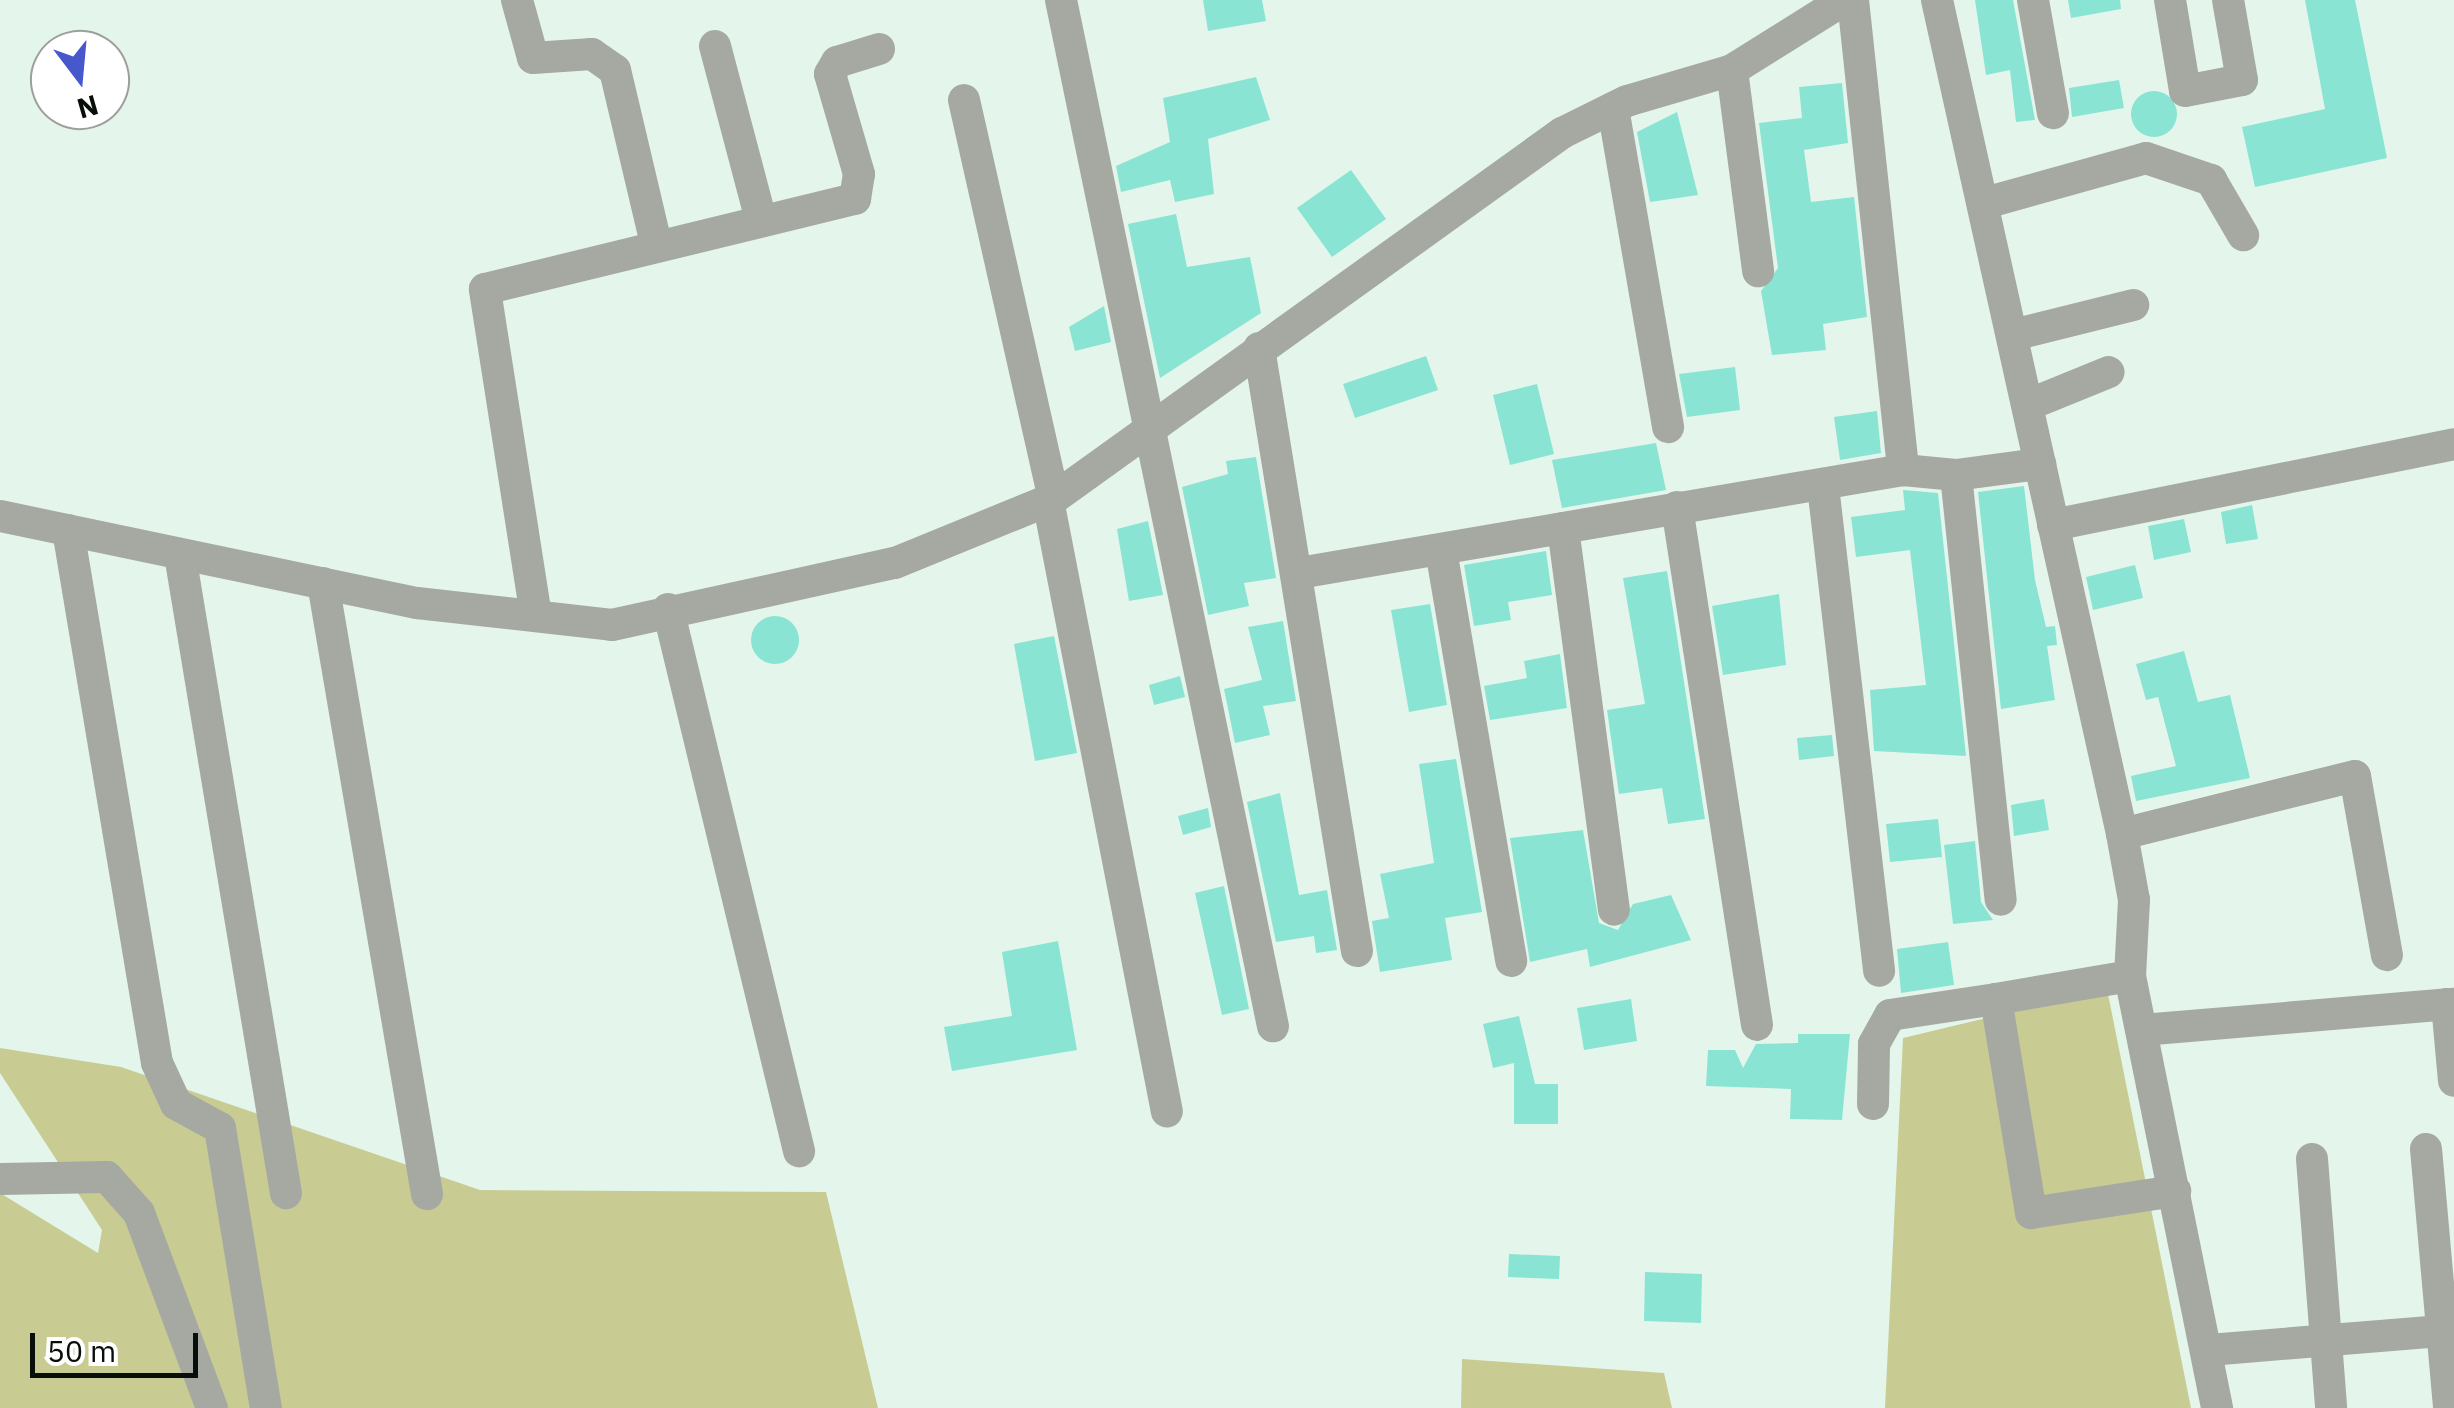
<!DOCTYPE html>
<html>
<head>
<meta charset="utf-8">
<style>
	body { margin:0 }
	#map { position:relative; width:2454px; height:1408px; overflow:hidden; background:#e4f6eb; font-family:"IBM Plex Sans",sans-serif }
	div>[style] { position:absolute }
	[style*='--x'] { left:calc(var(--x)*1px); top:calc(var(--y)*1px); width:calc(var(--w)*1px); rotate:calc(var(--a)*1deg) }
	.green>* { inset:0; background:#c8cc93 }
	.building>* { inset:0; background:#89e4d3 }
	.round { border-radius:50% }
	.minor>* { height:32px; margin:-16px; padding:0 16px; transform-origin:16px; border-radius:16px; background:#a5a9a2 }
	span { translate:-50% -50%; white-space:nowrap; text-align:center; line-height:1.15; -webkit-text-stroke:8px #fff; paint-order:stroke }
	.north { position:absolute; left:30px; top:30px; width:100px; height:100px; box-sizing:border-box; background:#fff; border:2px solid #9c9f9d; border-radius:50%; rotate:164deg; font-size:28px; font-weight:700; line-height:40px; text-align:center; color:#080e0a }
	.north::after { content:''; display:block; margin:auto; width:35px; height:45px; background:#4757cc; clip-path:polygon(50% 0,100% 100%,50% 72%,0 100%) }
	.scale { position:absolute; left:30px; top:1333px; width:168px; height:45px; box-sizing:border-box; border:5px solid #080e0a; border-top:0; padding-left:12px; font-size:30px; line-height:35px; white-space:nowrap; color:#080e0a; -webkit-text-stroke:8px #fff; paint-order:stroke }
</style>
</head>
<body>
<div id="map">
	<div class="green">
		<div style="clip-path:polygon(2107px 989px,2191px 1408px,1885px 1408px,1903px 1038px)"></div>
		<div style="clip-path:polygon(0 1048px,121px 1067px,480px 1190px,826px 1192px,878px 1408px,0 1408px,0 1193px,98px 1253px,102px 1230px,0 1073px)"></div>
		<div style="clip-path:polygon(1462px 1359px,1664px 1373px,1672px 1408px,1461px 1408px)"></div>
	</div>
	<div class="building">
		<div style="clip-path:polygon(1203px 0,1262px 0,1266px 21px,1208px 31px)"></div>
		<div style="clip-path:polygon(1975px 0,2013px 0,2035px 120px,2016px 122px,2010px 70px,1986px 75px)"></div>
		<div style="clip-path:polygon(2068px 0,2120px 0,2121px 9px,2071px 18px)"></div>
		<div style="clip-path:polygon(2305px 0,2355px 0,2387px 158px,2255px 187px,2242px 127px,2325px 109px)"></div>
		<div style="clip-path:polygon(1256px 77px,1270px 120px,1208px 139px,1214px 194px,1175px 202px,1170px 180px,1121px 192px,1116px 166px,1170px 142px,1163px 98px)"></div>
		<div style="clip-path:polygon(2119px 80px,2124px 108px,2072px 117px,2069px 88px)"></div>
		<div style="clip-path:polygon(1842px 83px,1848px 143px,1804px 150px,1811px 202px,1854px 197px,1867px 317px,1823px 324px,1826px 350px,1772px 355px,1761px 291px,1778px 268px,1759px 123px,1802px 118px,1799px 87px)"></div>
		<div class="round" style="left:2131px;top:91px;width:46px;height:46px"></div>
		<div style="clip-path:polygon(1677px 112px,1698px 195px,1650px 202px,1637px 132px)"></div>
		<div style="clip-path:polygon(1351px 170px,1386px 219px,1332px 257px,1297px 208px)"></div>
		<div style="clip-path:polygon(1176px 214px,1187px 267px,1250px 257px,1261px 313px,1160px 378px,1128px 224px)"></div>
		<div style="clip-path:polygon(1104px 306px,1111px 342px,1075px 351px,1069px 327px)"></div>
		<div style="clip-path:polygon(1426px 356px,1438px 390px,1355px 418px,1343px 384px)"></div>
		<div style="clip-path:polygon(1735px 367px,1740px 410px,1687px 417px,1679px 374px)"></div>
		<div style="clip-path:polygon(1537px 384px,1554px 454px,1510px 465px,1493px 395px)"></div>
		<div style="clip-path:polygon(1877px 411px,1881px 453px,1840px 460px,1834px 417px)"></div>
		<div style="clip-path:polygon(1656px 443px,1666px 490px,1562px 508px,1552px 460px)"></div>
		<div style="clip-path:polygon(1256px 457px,1276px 578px,1244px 583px,1249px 606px,1208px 615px,1182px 487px,1228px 474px,1226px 461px)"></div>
		<div style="clip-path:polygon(2024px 486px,2035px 580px,2046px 627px,2055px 626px,2057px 645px,2047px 646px,2055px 700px,2001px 709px,1978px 492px)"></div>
		<div style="clip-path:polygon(1903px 490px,1938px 493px,1966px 756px,1874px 751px,1870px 690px,1926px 685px,1910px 550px,1856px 557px,1851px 517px,1905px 510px)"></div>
		<div style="clip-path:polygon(2252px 505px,2258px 539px,2226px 544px,2221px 512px)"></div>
		<div style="clip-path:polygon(2184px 519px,2191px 552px,2154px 560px,2148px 526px)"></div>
		<div style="clip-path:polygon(1148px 521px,1163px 595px,1129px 601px,1117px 529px)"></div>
		<div style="clip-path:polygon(1546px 551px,1552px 595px,1508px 602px,1511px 620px,1474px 626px,1464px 565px)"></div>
		<div style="clip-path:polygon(2135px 565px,2143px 598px,2093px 610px,2086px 577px)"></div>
		<div style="clip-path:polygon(1667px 571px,1705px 819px,1668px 824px,1662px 788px,1619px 794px,1607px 710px,1645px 704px,1623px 578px)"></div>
		<div style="clip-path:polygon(1779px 594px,1786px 665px,1723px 675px,1712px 606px)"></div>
		<div style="clip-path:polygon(1430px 604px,1447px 705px,1409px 712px,1391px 610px)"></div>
		<div class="round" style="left:751px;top:616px;width:48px;height:48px"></div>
		<div style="clip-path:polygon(1283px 621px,1296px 701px,1263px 706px,1270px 735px,1235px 743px,1224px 689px,1262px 680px,1248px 627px)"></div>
		<div style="clip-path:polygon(1054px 636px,1077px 753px,1035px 761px,1014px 644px)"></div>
		<div style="clip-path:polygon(2184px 651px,2198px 702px,2230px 695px,2250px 778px,2136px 801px,2131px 776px,2176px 766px,2158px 697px,2146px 700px,2136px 664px)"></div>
		<div style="clip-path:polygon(1560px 654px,1567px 708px,1490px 720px,1484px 686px,1527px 678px,1524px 661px)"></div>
		<div style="clip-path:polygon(1180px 676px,1185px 697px,1154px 705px,1149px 685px)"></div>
		<div style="clip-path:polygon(1832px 735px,1834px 756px,1799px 760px,1797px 738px)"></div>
		<div style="clip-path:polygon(1456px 759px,1482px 912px,1445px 918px,1452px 960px,1380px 972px,1372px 921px,1389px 918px,1380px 874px,1434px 863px,1419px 764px)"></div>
		<div style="clip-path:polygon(1280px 793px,1299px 895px,1327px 890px,1337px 950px,1316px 953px,1314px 936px,1276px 942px,1247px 802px)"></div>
		<div style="clip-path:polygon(2044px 799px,2049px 830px,2014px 836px,2011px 805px)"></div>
		<div style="clip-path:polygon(1208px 808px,1211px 827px,1183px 835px,1178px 816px)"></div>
		<div style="clip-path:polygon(1938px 819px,1942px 857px,1890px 862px,1886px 824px)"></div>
		<div style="clip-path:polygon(1583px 830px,1599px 923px,1618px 930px,1633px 904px,1671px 895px,1691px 940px,1590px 967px,1587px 949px,1530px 962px,1510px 838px)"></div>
		<div style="clip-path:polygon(1975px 841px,1981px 902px,1993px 920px,1953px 924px,1944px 845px)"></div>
		<div style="clip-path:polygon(1224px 886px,1249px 1009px,1222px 1015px,1195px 893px)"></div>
		<div style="clip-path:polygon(1058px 941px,1077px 1050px,952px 1071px,944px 1027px,1012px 1016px,1002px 952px)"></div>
		<div style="clip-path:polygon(1948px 942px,1954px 985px,1901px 993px,1897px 949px)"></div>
		<div style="clip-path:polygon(1631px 999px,1637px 1041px,1584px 1050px,1577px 1008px)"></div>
		<div style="clip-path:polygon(1519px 1016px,1535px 1084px,1558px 1084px,1558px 1124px,1514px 1124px,1514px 1063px,1493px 1068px,1483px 1024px)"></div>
		<div style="clip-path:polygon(1798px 1034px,1850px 1034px,1842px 1120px,1790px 1119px,1791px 1089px,1706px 1086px,1708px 1050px,1735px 1050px,1743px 1068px,1756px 1044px,1798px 1043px)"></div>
		<div style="clip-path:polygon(1509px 1254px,1560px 1256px,1559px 1279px,1508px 1277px)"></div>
		<div style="clip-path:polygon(1645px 1272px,1702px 1274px,1701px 1323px,1644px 1321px)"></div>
	</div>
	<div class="minor">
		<div style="--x:517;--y:0;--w:60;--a:74.6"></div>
		<div style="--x:533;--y:58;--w:59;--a:-3.9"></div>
		<div style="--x:592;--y:54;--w:28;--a:35"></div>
		<div style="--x:615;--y:70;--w:179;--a:76.7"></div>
		<div style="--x:1061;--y:0;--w:1048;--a:78.33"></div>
		<div style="--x:1853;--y:0;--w:473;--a:83.9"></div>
		<div style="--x:1937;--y:0;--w:854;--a:77.49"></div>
		<div style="--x:2122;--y:834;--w:67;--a:79.7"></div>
		<div style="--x:2134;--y:900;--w:76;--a:93"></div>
		<div style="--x:2130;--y:976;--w:441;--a:78.6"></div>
		<div style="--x:2033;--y:0;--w:115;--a:80"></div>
		<div style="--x:2170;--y:0;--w:92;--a:80.6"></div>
		<div style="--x:2185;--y:91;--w:58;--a:-10.9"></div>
		<div style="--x:2242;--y:80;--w:81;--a:-99.9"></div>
		<div style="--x:715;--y:46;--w:180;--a:75.2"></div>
		<div style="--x:1732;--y:70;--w:203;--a:82.6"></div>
		<div style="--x:964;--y:100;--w:408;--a:77.3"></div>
		<div style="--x:1613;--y:108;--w:324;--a:80.2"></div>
		<div style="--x:1985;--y:203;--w:167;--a:-15.6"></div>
		<div style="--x:2146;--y:158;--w:69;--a:18.7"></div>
		<div style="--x:2211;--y:180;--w:64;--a:59.8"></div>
		<div style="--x:2013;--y:335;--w:124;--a:-14"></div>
		<div style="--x:1259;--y:348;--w:611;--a:80.77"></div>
		<div style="--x:2028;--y:405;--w:87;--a:-22.2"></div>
		<div style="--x:1956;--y:475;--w:427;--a:84"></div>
		<div style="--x:1823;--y:486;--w:488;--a:83.4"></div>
		<div style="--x:1048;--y:500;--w:623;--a:79"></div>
		<div style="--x:1677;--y:507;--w:524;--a:81.22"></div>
		<div style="--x:0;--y:516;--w:426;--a:11.8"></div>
		<div style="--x:417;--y:603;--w:196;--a:6.4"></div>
		<div style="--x:612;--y:625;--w:290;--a:-12.4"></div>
		<div style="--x:895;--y:563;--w:172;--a:-22.2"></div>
		<div style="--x:1054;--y:498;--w:626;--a:-35.7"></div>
		<div style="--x:1562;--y:133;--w:72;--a:-26.2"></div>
		<div style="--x:1627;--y:101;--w:109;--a:-16.4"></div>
		<div style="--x:1732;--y:70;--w:132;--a:-32"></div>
		<div style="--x:2053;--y:525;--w:409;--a:-11.4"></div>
		<div style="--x:1563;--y:528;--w:385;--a:82.4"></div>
		<div style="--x:68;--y:530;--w:540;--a:80.52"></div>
		<div style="--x:157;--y:1063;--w:45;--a:65.1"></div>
		<div style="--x:176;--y:1104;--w:50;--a:28.6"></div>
		<div style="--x:220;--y:1128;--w:284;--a:80.7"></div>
		<div style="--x:1441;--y:550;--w:417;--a:80.3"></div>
		<div style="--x:180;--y:555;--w:647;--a:80.57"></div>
		<div style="--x:1299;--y:573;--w:613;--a:-9.68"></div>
		<div style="--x:1903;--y:470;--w:53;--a:5.4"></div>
		<div style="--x:1956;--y:475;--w:85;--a:-7.5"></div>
		<div style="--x:323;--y:583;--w:620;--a:80.34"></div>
		<div style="--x:668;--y:609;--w:558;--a:76.41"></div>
		<div style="--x:536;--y:616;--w:331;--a:-98.9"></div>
		<div style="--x:485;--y:289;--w:381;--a:-13.7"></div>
		<div style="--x:855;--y:199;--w:25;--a:-81"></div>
		<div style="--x:859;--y:174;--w:104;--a:-106.2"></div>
		<div style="--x:830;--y:74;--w:14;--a:-60"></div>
		<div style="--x:837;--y:62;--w:44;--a:-17.2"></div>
		<div style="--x:2122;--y:834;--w:240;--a:-14"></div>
		<div style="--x:2355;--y:776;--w:182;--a:79.9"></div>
		<div style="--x:1996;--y:999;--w:136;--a:-9.7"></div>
		<div style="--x:2447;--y:1004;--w:77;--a:84.8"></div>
		<div style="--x:2142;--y:1030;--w:313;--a:-4.8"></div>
		<div style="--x:1873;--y:1104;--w:60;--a:-89"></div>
		<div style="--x:1874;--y:1044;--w:33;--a:-61"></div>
		<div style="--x:1890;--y:1015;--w:107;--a:-8.6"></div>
		<div style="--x:1996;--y:999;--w:217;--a:80.7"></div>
		<div style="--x:2031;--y:1213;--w:146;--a:-8.7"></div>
		<div style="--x:2426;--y:1149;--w:260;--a:84.9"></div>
		<div style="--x:2312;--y:1159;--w:250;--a:85.6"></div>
		<div style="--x:0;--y:1179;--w:107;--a:-1.1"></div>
		<div style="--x:107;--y:1177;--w:48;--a:48.4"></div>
		<div style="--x:139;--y:1213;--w:208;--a:69.5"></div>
		<div style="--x:2209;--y:1350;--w:246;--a:-4.7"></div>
	</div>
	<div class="north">N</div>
	<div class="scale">50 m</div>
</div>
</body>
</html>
